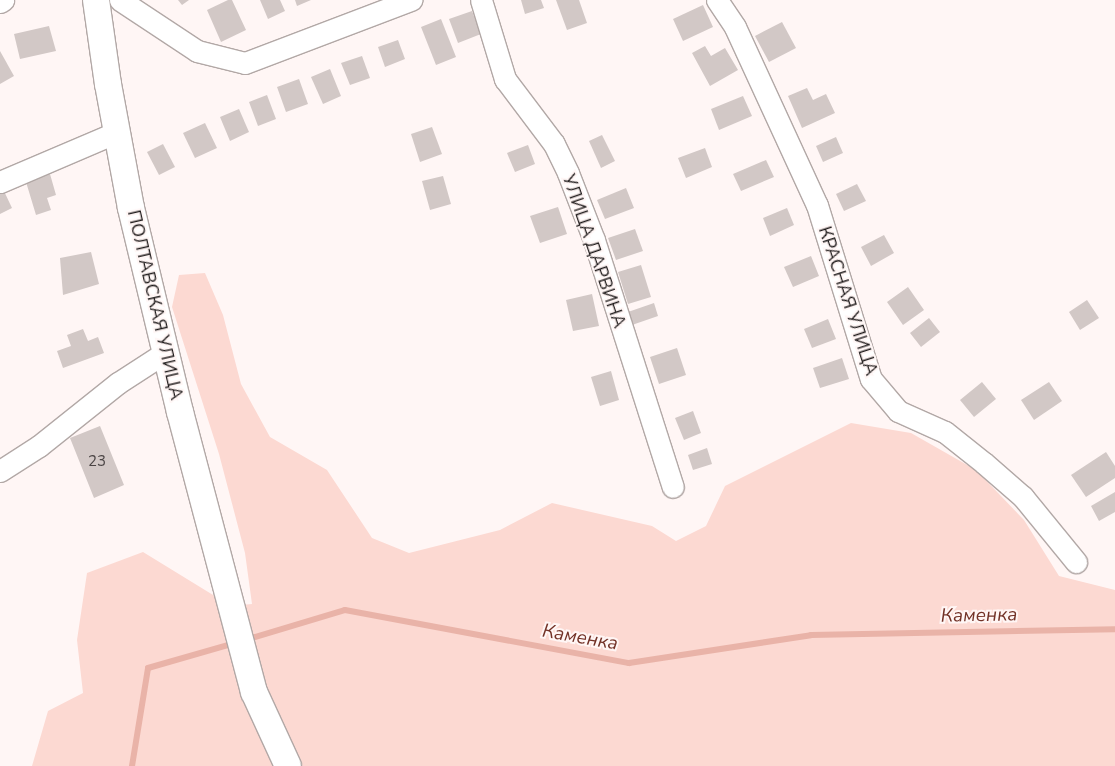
<!DOCTYPE html>
<html>
<head>
<meta charset="utf-8">
<style>
	body { margin:0 }
	#map { position:relative; width:1115px; height:766px; overflow:hidden; background:#fff6f5; font-family:"Nunito Sans",sans-serif }
	div>[style] { position:absolute }
	[style*='--x'] { left:calc(var(--x)*1px); top:calc(var(--y)*1px); width:calc(var(--w)*1px); rotate:calc(var(--a)*1deg) }
	.green>* { inset:0; background:#fcd9d2 }
	.stream>* { height:6px; margin:-3px; padding:0 3px; transform-origin:3px; border-radius:3px; background:#e9b3a8 }
	.building>* { inset:0; background:#d2c8c6 }
	.roads { filter:drop-shadow(1px 0 #b2a8a6) drop-shadow(-1px 0 #b2a8a6) drop-shadow(0 1px #b2a8a6) drop-shadow(0 -1px #b2a8a6) }
	.minor>* { height:21px; margin:-10.5px; padding:0 10.5px; transform-origin:10.5px; border-radius:10.5px; background:#fff }
	.tertiary>* { height:26px; margin:-13px; padding:0 13px; transform-origin:13px; border-radius:13px; background:#fff }
	span { translate:-50% -50%; white-space:nowrap; text-align:center; line-height:1.15; -webkit-text-stroke:4px #fff6f5; paint-order:stroke }
	.number-label { font-size:15px; color:#4a4444 }
	.number-label span { -webkit-text-stroke-width:0 }
	.street-label { font-size:18px; color:#1c1818 }
	.water-label { font-size:19px; color:#723126; font-style:italic }
</style>
</head>
<body>
<div id="map">
	<div class="green">
		<div style="clip-path:polygon(205px 273px,223px 315px,241px 384px,270px 437px,327px 470px,372px 538px,409px 553px,500px 530px,552px 503px,652px 526px,676px 541px,706px 526px,725px 486px,851px 423px,911px 433px,976px 470px,1024px 520px,1059px 576px,1115px 590px,1115px 766px,32px 766px,48px 711px,83px 693px,77px 640px,87px 573px,143px 552px,231px 606px,252px 604px,245px 553px,219px 454px,172px 307px,179px 275px)"></div>
	</div>
	<div class="stream">
		<div style="--x:245;--y:640;--w:104;--a:-16.7"></div>
		<div style="--x:345;--y:610;--w:289;--a:10.6"></div>
		<div style="--x:629;--y:663;--w:184;--a:-8.7"></div>
		<div style="--x:811;--y:635;--w:304;--a:-1.1"></div>
		<div style="--x:132;--y:766;--w:99;--a:-80.7"></div>
		<div style="--x:148;--y:668;--w:91;--a:-16"></div>
	</div>
	<div class="building">
		<div style="clip-path:polygon(178px 0,189px 0,182px 5px)"></div>
		<div style="clip-path:polygon(228px 0,232px 0,246px 30px,221px 42px,207px 10px)"></div>
		<div style="clip-path:polygon(260px 0,280px 0,285px 11px,268px 19px)"></div>
		<div style="clip-path:polygon(295px 0,311px 0,297px 6px)"></div>
		<div style="clip-path:polygon(521px 0,541px 0,544px 8px,525px 14px)"></div>
		<div style="clip-path:polygon(556px 0,579px 0,587px 23px,567px 30px)"></div>
		<div style="clip-path:polygon(703px 5px,713px 27px,683px 41px,673px 19px)"></div>
		<div style="clip-path:polygon(472px 11px,481px 34px,458px 43px,449px 19px)"></div>
		<div style="clip-path:polygon(441px 19px,456px 57px,436px 65px,421px 27px)"></div>
		<div style="clip-path:polygon(782px 22px,796px 48px,769px 62px,755px 36px)"></div>
		<div style="clip-path:polygon(49px 26px,56px 51px,20px 59px,14px 34px)"></div>
		<div style="clip-path:polygon(398px 40px,405px 59px,385px 67px,378px 47px)"></div>
		<div style="clip-path:polygon(705px 46px,711px 56px,725px 48px,738px 70px,710px 86px,692px 53px)"></div>
		<div style="clip-path:polygon(0 51px,14px 76px,0 84px)"></div>
		<div style="clip-path:polygon(362px 56px,370px 78px,350px 85px,341px 63px)"></div>
		<div style="clip-path:polygon(330px 69px,341px 96px,323px 104px,311px 77px)"></div>
		<div style="clip-path:polygon(299px 79px,308px 104px,286px 112px,277px 87px)"></div>
		<div style="clip-path:polygon(807px 88px,813px 100px,826px 94px,835px 113px,802px 128px,788px 96px)"></div>
		<div style="clip-path:polygon(267px 95px,276px 119px,258px 126px,249px 102px)"></div>
		<div style="clip-path:polygon(743px 96px,752px 116px,719px 130px,711px 109px)"></div>
		<div style="clip-path:polygon(239px 109px,249px 132px,230px 141px,220px 117px)"></div>
		<div style="clip-path:polygon(205px 123px,217px 148px,195px 158px,183px 133px)"></div>
		<div style="clip-path:polygon(432px 127px,442px 154px,420px 162px,411px 134px)"></div>
		<div style="clip-path:polygon(602px 135px,615px 161px,601px 168px,589px 141px)"></div>
		<div style="clip-path:polygon(836px 137px,843px 153px,823px 162px,816px 146px)"></div>
		<div style="clip-path:polygon(163px 144px,175px 167px,159px 175px,147px 152px)"></div>
		<div style="clip-path:polygon(528px 145px,535px 164px,515px 172px,507px 153px)"></div>
		<div style="clip-path:polygon(705px 148px,712px 167px,686px 178px,678px 158px)"></div>
		<div style="clip-path:polygon(766px 160px,774px 177px,741px 191px,733px 174px)"></div>
		<div style="clip-path:polygon(50px 174px,56px 195px,47px 198px,51px 210px,36px 215px,26px 182px)"></div>
		<div style="clip-path:polygon(443px 176px,451px 204px,430px 210px,422px 181px)"></div>
		<div style="clip-path:polygon(857px 184px,866px 201px,844px 211px,836px 194px)"></div>
		<div style="clip-path:polygon(626px 188px,634px 208px,605px 219px,597px 200px)"></div>
		<div style="clip-path:polygon(3px 189px,12px 208px,0 214px,0 190px)"></div>
		<div style="clip-path:polygon(558px 207px,567px 234px,540px 243px,530px 216px)"></div>
		<div style="clip-path:polygon(787px 208px,794px 225px,770px 236px,763px 218px)"></div>
		<div style="clip-path:polygon(635px 229px,643px 251px,616px 260px,608px 238px)"></div>
		<div style="clip-path:polygon(884px 235px,894px 253px,871px 266px,861px 247px)"></div>
		<div style="clip-path:polygon(91px 252px,99px 284px,63px 295px,60px 258px)"></div>
		<div style="clip-path:polygon(811px 256px,819px 276px,793px 287px,784px 267px)"></div>
		<div style="clip-path:polygon(641px 265px,651px 297px,628px 304px,618px 272px)"></div>
		<div style="clip-path:polygon(908px 287px,924px 310px,903px 325px,887px 302px)"></div>
		<div style="clip-path:polygon(592px 294px,599px 326px,573px 331px,566px 300px)"></div>
		<div style="clip-path:polygon(1087px 300px,1099px 318px,1080px 330px,1069px 312px)"></div>
		<div style="clip-path:polygon(654px 303px,658px 316px,632px 325px,628px 312px)"></div>
		<div style="clip-path:polygon(929px 318px,940px 332px,921px 347px,910px 333px)"></div>
		<div style="clip-path:polygon(828px 319px,836px 339px,812px 348px,804px 329px)"></div>
		<div style="clip-path:polygon(83px 329px,88px 341px,98px 337px,104px 353px,63px 368px,57px 351px,71px 346px,67px 335px)"></div>
		<div style="clip-path:polygon(677px 348px,686px 375px,659px 384px,650px 357px)"></div>
		<div style="clip-path:polygon(842px 358px,849px 379px,820px 388px,813px 368px)"></div>
		<div style="clip-path:polygon(611px 371px,619px 400px,600px 406px,591px 377px)"></div>
		<div style="clip-path:polygon(982px 382px,996px 399px,974px 417px,960px 400px)"></div>
		<div style="clip-path:polygon(1049px 382px,1062px 401px,1034px 420px,1021px 400px)"></div>
		<div style="clip-path:polygon(693px 411px,701px 433px,684px 440px,675px 418px)"></div>
		<div style="clip-path:polygon(100px 426px,124px 485px,94px 498px,70px 438px)"></div>
		<div style="clip-path:polygon(707px 448px,712px 464px,693px 470px,688px 455px)"></div>
		<div style="clip-path:polygon(1106px 452px,1115px 466px,1115px 478px,1086px 497px,1071px 475px)"></div>
		<div style="clip-path:polygon(1115px 492px,1115px 512px,1099px 521px,1091px 506px)"></div>
	</div>
	<div class="roads">
		<div class="minor">
			<div style="--x:120;--y:0;--w:92;--a:33.5"></div>
			<div style="--x:197;--y:51;--w:49;--a:14"></div>
			<div style="--x:245;--y:63;--w:178;--a:-20.8"></div>
			<div style="--x:481;--y:0;--w:83;--a:73.1"></div>
			<div style="--x:505;--y:79;--w:81;--a:53"></div>
			<div style="--x:554;--y:144;--w:32;--a:64"></div>
			<div style="--x:568;--y:173;--w:72;--a:68.8"></div>
			<div style="--x:594;--y:240;--w:259;--a:72.3"></div>
			<div style="--x:717;--y:0;--w:32;--a:56"></div>
			<div style="--x:735;--y:27;--w:196;--a:65.3"></div>
			<div style="--x:817;--y:205;--w:182;--a:72.8"></div>
			<div style="--x:871;--y:379;--w:42;--a:49.8"></div>
			<div style="--x:898;--y:411;--w:51;--a:24.1"></div>
			<div style="--x:945;--y:432;--w:50;--a:38.5"></div>
			<div style="--x:984;--y:463;--w:52;--a:41.1"></div>
			<div style="--x:1023;--y:497;--w:84;--a:50.8"></div>
			<div style="--x:0;--y:2;--w:4;--a:-34"></div>
			<div style="--x:0;--y:182;--w:127;--a:-23.1"></div>
			<div style="--x:0;--y:471;--w:46;--a:-32.7"></div>
			<div style="--x:39;--y:446;--w:101;--a:-38.6"></div>
			<div style="--x:118;--y:383;--w:57;--a:-32.9"></div>
		</div>
		<div class="tertiary">
			<div style="--x:96;--y:0;--w:85;--a:81.9"></div>
			<div style="--x:108;--y:84;--w:126;--a:79.5"></div>
			<div style="--x:131;--y:208;--w:210;--a:76.5"></div>
			<div style="--x:180;--y:412;--w:290;--a:75.2"></div>
			<div style="--x:254;--y:692;--w:81;--a:65.3"></div>
		</div>
	</div>
	<div class="number-label">
		<span style="left:97px;top:462px">23</span>
	</div>
	<div class="street-label">
		<span style="left:594px;top:251px;rotate:71deg">УЛИЦА ДАРВИНА</span>
		<span style="left:848px;top:301px;rotate:72deg">КРАСНАЯ УЛИЦА</span>
		<span style="left:155px;top:305px;rotate:77deg">ПОЛТАВСКАЯ УЛИЦА</span>
	</div>
	<div class="water-label">
		<span style="left:979px;top:616px;rotate:-1deg">Каменка</span>
		<span style="left:580px;top:638px;rotate:10deg">Каменка</span>
	</div>
</div>
</body>
</html>
